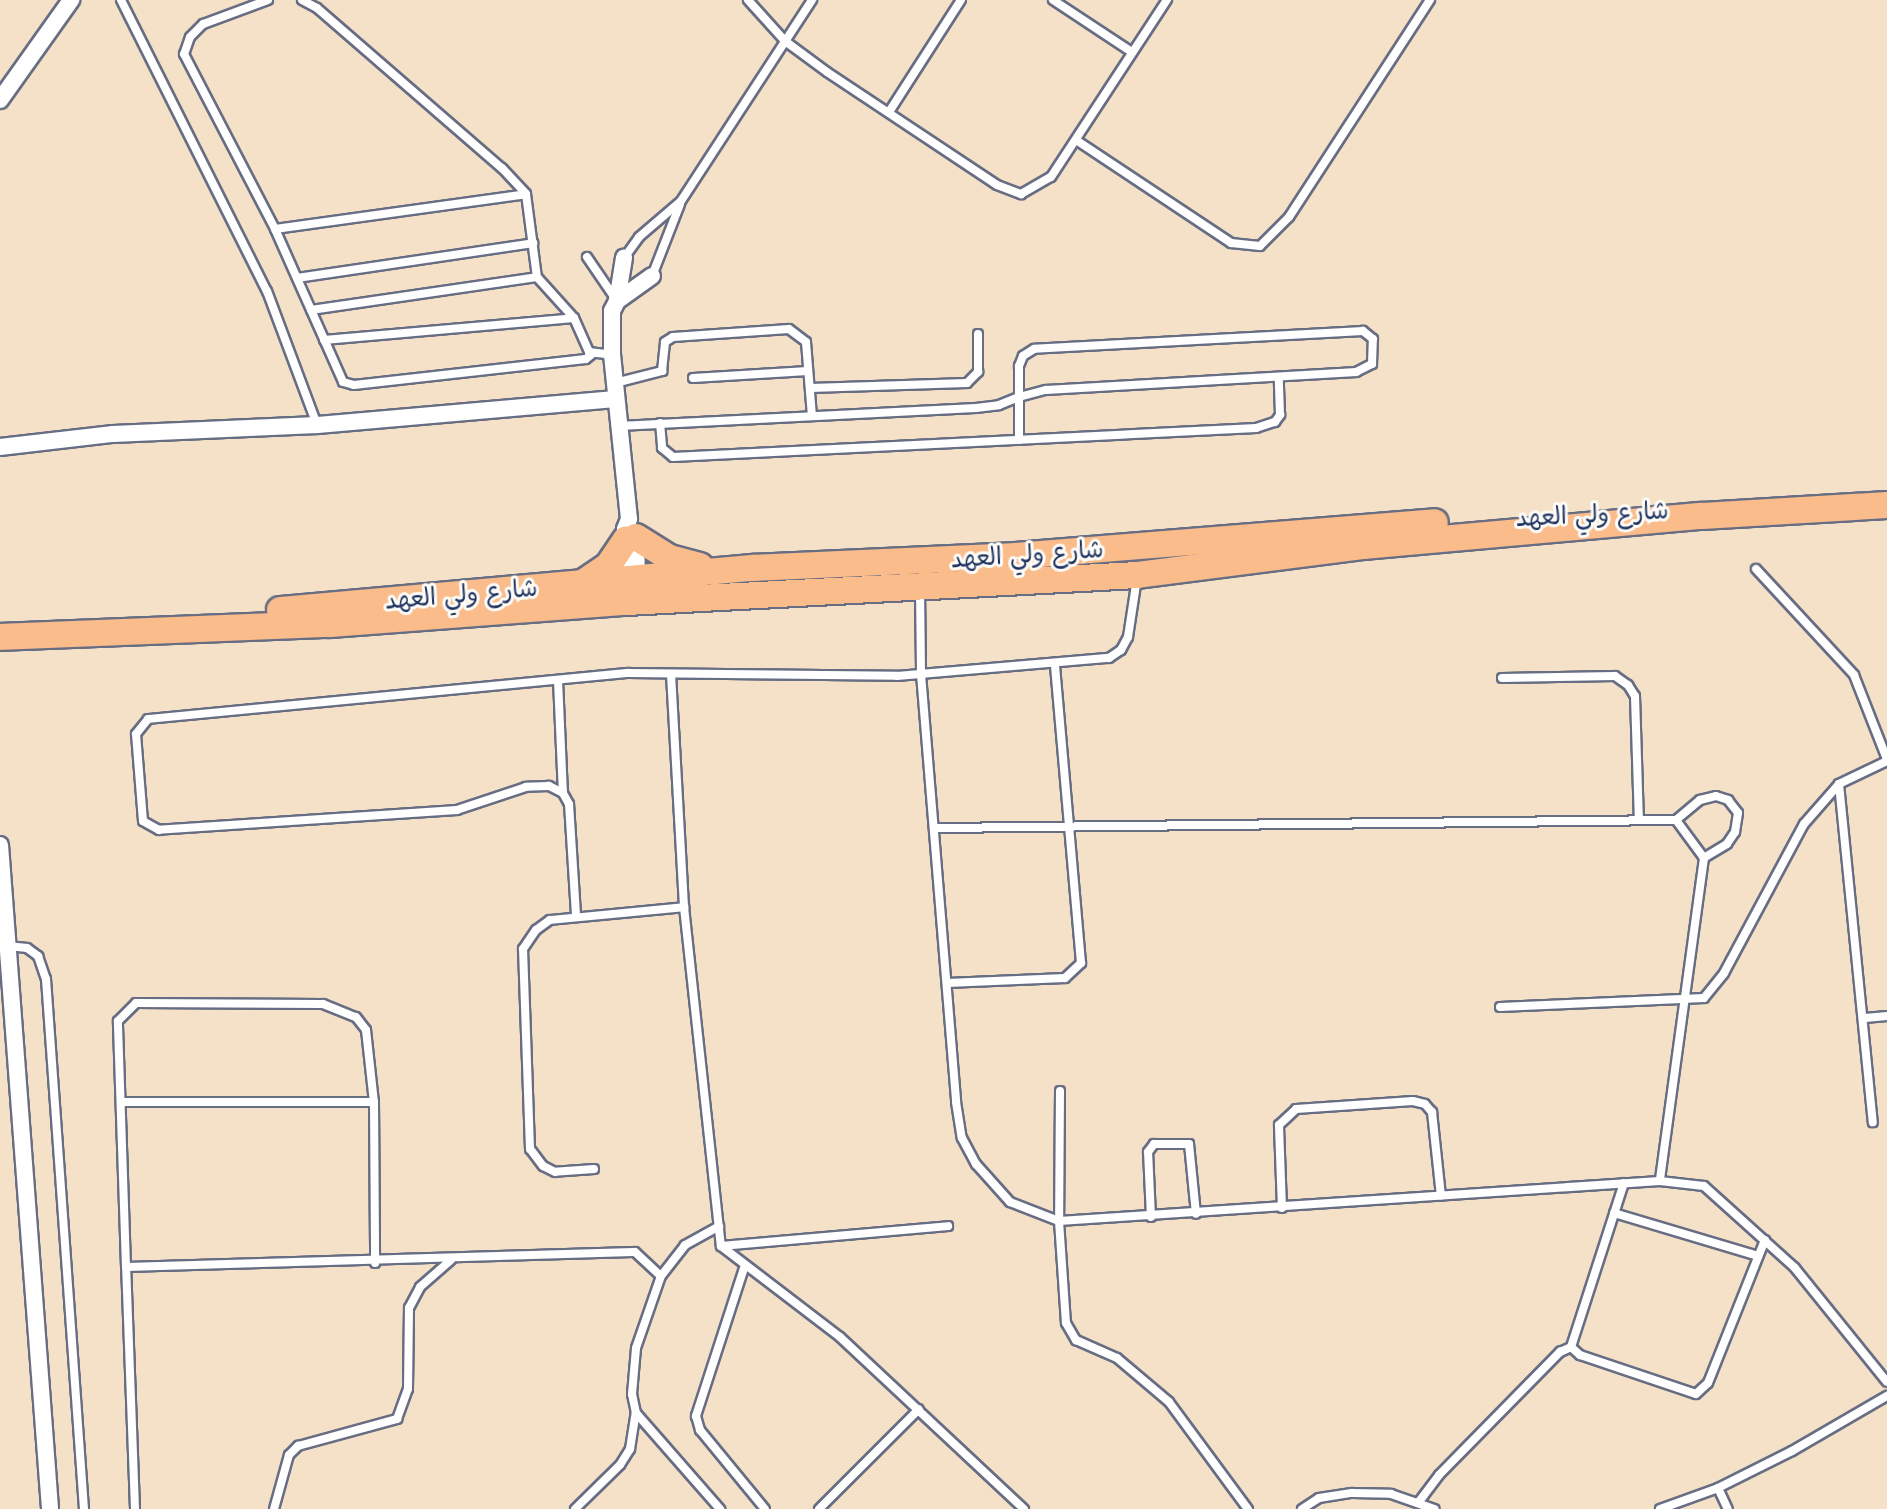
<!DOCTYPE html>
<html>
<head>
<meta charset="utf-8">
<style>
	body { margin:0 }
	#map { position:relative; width:1887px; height:1509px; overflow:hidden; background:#f5e1c7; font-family:"Playpen Sans","Playpen Sans Arabic",sans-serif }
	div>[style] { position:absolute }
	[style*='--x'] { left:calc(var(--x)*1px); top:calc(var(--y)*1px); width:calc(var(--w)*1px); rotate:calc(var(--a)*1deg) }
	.roads { filter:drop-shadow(2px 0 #676d83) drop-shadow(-2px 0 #676d83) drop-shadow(0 2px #676d83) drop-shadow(0 -2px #676d83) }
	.lane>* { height:8px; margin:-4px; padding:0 4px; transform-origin:4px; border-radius:4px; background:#fff }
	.street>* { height:16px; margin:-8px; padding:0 8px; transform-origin:8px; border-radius:8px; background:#fff }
	.primary>* { height:26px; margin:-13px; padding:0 13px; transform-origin:13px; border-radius:13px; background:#fabc8b }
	span { translate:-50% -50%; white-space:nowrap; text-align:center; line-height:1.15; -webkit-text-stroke:6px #fdfcf7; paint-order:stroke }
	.street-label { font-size:24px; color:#1b2f5e }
</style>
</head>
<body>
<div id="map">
	<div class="roads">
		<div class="lane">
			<div style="--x:121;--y:0;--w:326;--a:63.4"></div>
			<div style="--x:267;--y:291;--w:143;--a:69.5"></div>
			<div style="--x:268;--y:0;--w:69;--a:159.7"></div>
			<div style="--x:203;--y:24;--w:18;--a:135"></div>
			<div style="--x:190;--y:37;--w:18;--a:109"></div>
			<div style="--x:184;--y:54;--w:197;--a:62.5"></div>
			<div style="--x:275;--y:229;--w:167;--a:66"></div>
			<div style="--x:343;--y:382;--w:11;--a:15"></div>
			<div style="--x:354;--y:385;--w:233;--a:-6.4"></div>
			<div style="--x:586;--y:359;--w:8;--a:-40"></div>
			<div style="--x:302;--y:0;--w:17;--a:28"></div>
			<div style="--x:317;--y:8;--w:245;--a:40.9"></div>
			<div style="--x:502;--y:168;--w:35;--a:47"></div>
			<div style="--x:526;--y:194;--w:84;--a:82.5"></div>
			<div style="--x:537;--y:277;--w:55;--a:47.9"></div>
			<div style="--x:574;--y:318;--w:37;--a:66"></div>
			<div style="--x:589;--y:352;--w:23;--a:7"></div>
			<div style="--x:748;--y:0;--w:55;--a:47.9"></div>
			<div style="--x:785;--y:41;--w:52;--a:36.4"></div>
			<div style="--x:827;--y:72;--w:204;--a:33.6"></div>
			<div style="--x:997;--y:185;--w:26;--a:21"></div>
			<div style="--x:1021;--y:194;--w:34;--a:-30"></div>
			<div style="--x:1051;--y:177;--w:212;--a:-56.8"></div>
			<div style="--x:1053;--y:0;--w:95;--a:33.4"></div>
			<div style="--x:889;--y:112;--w:133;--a:-57.3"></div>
			<div style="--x:1076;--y:140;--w:186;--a:33.6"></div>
			<div style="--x:1231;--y:243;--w:29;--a:6"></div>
			<div style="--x:1260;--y:246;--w:41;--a:-45"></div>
			<div style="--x:1289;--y:217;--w:259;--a:-57"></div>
			<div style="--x:275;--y:229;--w:253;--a:-7.9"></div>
			<div style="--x:587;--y:257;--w:53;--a:55.7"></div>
			<div style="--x:624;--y:258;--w:26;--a:-54"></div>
			<div style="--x:639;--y:237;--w:55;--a:-40.6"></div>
			<div style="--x:681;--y:201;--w:240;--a:-56.9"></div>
			<div style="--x:652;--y:276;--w:77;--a:-68.7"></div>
			<div style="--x:297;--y:278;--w:239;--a:-8.4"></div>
			<div style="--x:311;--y:310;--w:228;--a:-8.3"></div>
			<div style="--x:324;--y:340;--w:251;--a:-5"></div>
			<div style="--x:693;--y:378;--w:115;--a:-3.5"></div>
			<div style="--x:615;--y:383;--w:49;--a:-14.3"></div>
			<div style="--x:662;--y:371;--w:29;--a:-84"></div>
			<div style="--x:665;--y:342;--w:9;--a:-32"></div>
			<div style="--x:673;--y:337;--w:116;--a:-3.9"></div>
			<div style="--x:789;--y:329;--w:21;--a:37"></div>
			<div style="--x:806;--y:342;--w:74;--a:85.4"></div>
			<div style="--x:810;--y:388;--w:157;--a:-1.8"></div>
			<div style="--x:967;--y:383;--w:16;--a:-45"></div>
			<div style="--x:978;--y:372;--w:38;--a:-90"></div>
			<div style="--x:660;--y:423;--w:25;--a:85"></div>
			<div style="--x:662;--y:448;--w:14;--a:39"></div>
			<div style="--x:673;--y:457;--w:584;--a:-2.85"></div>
			<div style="--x:1256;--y:428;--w:20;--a:-18"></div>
			<div style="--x:1275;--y:422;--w:9;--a:-54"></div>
			<div style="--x:1280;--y:415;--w:38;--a:-92"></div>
			<div style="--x:619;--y:426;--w:357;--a:-2.9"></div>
			<div style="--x:976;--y:408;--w:23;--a:-7"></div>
			<div style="--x:999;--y:405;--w:22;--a:-22"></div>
			<div style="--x:1019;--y:397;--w:28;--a:-15"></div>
			<div style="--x:1046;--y:390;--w:311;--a:-3.3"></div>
			<div style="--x:1356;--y:372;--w:18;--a:-27"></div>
			<div style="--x:1372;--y:364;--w:25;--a:-88"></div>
			<div style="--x:1373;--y:339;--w:13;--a:-141"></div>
			<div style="--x:1363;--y:331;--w:329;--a:176.9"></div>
			<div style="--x:1034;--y:349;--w:13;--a:148"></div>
			<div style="--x:1023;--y:356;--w:11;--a:112"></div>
			<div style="--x:1019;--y:366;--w:74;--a:90"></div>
			<div style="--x:1756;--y:569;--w:144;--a:47.2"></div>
			<div style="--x:1854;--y:675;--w:90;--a:68.6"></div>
			<div style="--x:920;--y:589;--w:85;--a:89.3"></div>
			<div style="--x:921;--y:674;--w:429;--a:85.3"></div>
			<div style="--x:956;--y:1102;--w:36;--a:81"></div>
			<div style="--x:962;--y:1138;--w:30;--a:62"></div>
			<div style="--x:976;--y:1164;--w:51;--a:48.2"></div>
			<div style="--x:1010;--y:1202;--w:53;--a:21.2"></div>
			<div style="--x:1059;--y:1221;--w:602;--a:-3.81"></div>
			<div style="--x:1660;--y:1181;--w:44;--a:6.5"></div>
			<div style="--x:1704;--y:1186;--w:122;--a:42"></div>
			<div style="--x:1795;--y:1268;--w:146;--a:51.1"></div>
			<div style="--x:671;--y:674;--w:233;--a:86.8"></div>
			<div style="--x:684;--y:907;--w:341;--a:83.8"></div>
			<div style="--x:721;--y:1246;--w:228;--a:-5"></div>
			<div style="--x:1502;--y:678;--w:113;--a:-1"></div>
			<div style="--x:1615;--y:676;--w:16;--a:35"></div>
			<div style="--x:1628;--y:685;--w:13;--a:58"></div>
			<div style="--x:1635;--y:696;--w:124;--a:88.2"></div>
			<div style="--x:558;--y:680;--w:113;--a:87.5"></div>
			<div style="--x:1839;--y:784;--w:340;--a:84.3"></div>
			<div style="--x:1676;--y:820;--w:47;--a:53.6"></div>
			<div style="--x:937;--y:828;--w:739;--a:-0.62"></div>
			<div style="--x:1676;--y:820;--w:31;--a:-40"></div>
			<div style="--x:1700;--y:800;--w:16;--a:-14"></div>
			<div style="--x:1716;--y:796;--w:13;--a:18"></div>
			<div style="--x:1728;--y:800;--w:16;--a:52"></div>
			<div style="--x:1738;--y:813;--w:19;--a:99"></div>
			<div style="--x:1735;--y:832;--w:14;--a:124"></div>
			<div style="--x:1727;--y:844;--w:27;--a:149"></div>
			<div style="--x:1704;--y:858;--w:326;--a:97.8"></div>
			<div style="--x:576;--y:915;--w:111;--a:-93.6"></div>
			<div style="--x:569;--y:804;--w:13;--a:-119"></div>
			<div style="--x:563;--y:793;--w:16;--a:-153"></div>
			<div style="--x:549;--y:786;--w:23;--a:178"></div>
			<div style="--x:526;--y:787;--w:73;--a:161.6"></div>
			<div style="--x:457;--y:810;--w:299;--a:176.2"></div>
			<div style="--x:159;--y:830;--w:18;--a:-151"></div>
			<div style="--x:143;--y:821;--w:87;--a:-94.6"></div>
			<div style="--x:136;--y:734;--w:19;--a:-51"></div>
			<div style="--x:148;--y:719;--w:482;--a:-5.5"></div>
			<div style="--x:628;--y:673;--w:269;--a:0.6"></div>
			<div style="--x:897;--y:676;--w:213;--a:-4.9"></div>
			<div style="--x:1109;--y:658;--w:14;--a:-34"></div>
			<div style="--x:1121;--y:650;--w:15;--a:-62"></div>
			<div style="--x:1128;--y:637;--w:60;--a:-81.3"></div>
			<div style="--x:8;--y:946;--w:19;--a:6"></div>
			<div style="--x:27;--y:948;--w:14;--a:36"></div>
			<div style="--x:38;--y:956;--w:24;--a:71"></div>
			<div style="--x:46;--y:979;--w:531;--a:85.9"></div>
			<div style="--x:947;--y:983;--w:118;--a:-2.4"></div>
			<div style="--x:1065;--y:978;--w:22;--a:-43"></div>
			<div style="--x:1081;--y:963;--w:301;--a:-95"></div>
			<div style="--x:1500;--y:1007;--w:204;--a:-2.5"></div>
			<div style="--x:1704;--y:998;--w:32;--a:-51"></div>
			<div style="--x:1724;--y:973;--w:169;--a:-61.8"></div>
			<div style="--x:1804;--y:824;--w:53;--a:-48.8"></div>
			<div style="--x:1839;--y:784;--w:53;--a:-25.6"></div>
			<div style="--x:1865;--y:1018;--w:22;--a:-5"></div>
			<div style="--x:1060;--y:1091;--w:130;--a:90.4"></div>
			<div style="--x:1059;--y:1221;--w:102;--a:86.1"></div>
			<div style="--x:1066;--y:1323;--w:20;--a:60"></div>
			<div style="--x:1076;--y:1340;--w:45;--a:23.7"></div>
			<div style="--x:1117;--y:1358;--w:68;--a:40.2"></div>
			<div style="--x:1169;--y:1402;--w:133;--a:53.6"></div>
			<div style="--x:122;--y:1102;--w:252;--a:0"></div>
			<div style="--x:594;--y:1169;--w:39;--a:176"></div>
			<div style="--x:555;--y:1172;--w:13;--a:-153"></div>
			<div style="--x:543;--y:1166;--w:21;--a:-127"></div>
			<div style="--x:530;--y:1149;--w:200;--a:-92"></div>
			<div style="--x:523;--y:949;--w:23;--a:-56"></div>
			<div style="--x:536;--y:930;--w:17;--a:-36"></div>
			<div style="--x:550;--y:920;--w:135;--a:-5.5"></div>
			<div style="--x:1282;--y:1208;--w:83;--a:-92.1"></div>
			<div style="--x:1279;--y:1125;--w:23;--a:-43"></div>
			<div style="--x:1296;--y:1109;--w:117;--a:-3.9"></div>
			<div style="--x:1413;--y:1101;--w:12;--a:14"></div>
			<div style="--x:1425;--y:1104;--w:11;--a:49"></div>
			<div style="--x:1432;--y:1112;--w:84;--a:83.9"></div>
			<div style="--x:1614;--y:1213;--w:150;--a:16.6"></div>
			<div style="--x:1151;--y:1217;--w:65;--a:-92.6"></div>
			<div style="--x:1148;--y:1152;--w:10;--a:-53"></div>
			<div style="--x:1154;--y:1144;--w:35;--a:0"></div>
			<div style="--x:1189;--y:1144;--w:70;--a:84.3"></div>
			<div style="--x:721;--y:1246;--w:150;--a:37.4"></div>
			<div style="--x:840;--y:1337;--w:252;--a:43.1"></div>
			<div style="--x:745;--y:1265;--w:159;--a:108"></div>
			<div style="--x:696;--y:1416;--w:15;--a:74"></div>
			<div style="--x:700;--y:1430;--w:102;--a:50.6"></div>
			<div style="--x:126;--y:1267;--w:246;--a:-91.9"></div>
			<div style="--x:118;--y:1021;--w:25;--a:-45"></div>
			<div style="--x:136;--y:1003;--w:187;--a:0.3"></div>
			<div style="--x:323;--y:1004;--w:35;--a:22"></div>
			<div style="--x:356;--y:1017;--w:16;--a:52"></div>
			<div style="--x:366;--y:1030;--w:72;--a:83.7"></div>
			<div style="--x:374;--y:1102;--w:161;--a:89.6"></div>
			<div style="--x:1571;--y:1347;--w:12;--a:42"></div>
			<div style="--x:1580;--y:1355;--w:122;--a:18.6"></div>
			<div style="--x:1696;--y:1394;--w:16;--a:-43"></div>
			<div style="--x:1708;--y:1383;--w:154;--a:-68.3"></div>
			<div style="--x:1571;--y:1347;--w:172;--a:-72.1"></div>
			<div style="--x:636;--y:1413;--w:128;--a:48.8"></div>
			<div style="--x:1718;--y:1488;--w:23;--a:65"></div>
			<div style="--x:1418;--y:1503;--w:35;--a:-53"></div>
			<div style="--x:1439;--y:1475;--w:173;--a:-45.5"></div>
			<div style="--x:1560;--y:1352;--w:12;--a:-24"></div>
			<div style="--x:135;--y:1509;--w:242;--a:-92.1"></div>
			<div style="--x:126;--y:1267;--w:509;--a:-1.69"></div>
			<div style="--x:635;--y:1252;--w:35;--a:43"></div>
			<div style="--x:274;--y:1509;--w:56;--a:-74.5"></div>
			<div style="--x:289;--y:1455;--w:13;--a:-45"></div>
			<div style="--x:298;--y:1446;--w:103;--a:-15.3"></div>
			<div style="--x:397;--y:1419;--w:32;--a:-70"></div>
			<div style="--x:408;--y:1389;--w:81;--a:-89.3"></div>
			<div style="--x:409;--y:1308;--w:24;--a:-62"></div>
			<div style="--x:420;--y:1287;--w:41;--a:-41.1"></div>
			<div style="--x:575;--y:1509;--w:63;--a:-44.4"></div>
			<div style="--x:620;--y:1465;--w:19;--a:-58"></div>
			<div style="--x:630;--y:1449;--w:36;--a:-81"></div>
			<div style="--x:636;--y:1413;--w:19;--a:-102"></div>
			<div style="--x:632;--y:1394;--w:46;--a:-85"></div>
			<div style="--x:636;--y:1348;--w:76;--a:-70.9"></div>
			<div style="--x:661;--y:1276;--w:39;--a:-52"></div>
			<div style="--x:685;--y:1245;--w:39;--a:-29"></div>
			<div style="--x:819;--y:1509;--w:141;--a:-45"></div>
			<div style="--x:1302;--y:1509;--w:20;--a:-33"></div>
			<div style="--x:1319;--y:1498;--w:33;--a:-9"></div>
			<div style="--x:1352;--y:1493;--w:39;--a:1"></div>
			<div style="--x:1391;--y:1494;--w:46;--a:19.2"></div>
			<div style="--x:1660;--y:1509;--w:62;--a:-19.9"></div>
			<div style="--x:1718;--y:1488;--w:83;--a:-26.6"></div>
			<div style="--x:1792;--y:1451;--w:110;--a:-30.1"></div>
		</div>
		<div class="street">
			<div style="--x:0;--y:100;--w:123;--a:-54.6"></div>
			<div style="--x:617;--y:301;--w:44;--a:-80.8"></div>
			<div style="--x:0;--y:447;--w:114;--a:-6.6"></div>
			<div style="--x:113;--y:434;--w:204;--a:-2.5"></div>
			<div style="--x:317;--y:425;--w:300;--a:-5"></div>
			<div style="--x:636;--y:533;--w:51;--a:88.9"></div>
			<div style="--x:628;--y:586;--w:57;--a:-93"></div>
			<div style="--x:625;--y:529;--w:11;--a:-68"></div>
			<div style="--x:629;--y:519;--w:165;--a:-95.9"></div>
			<div style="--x:612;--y:355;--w:44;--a:-90"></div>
			<div style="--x:612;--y:311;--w:11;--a:-63"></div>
			<div style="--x:617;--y:301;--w:43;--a:-35.5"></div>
			<div style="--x:0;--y:845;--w:666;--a:85.69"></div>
		</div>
		<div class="primary">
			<div style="--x:636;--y:537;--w:40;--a:32"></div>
			<div style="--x:670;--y:558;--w:31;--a:15"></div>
			<div style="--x:584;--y:582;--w:29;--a:-34"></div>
			<div style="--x:608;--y:566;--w:32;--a:-56"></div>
			<div style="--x:280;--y:610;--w:475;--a:-5.1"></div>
			<div style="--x:753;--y:568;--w:263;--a:-2.6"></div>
			<div style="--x:1016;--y:556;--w:420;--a:-4.6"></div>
			<div style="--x:0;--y:637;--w:330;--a:-2.3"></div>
			<div style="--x:330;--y:624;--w:297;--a:-4.3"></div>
			<div style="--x:626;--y:602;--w:512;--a:-3.02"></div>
			<div style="--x:1137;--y:575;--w:228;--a:-7.3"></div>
			<div style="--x:1363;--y:546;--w:340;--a:-5.1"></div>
			<div style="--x:1702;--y:516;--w:185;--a:-3.4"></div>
		</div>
	</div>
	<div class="street-label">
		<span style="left:1592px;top:513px;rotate:-3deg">شارع ولي العهد</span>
		<span style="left:1027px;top:553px;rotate:-4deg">شارع ولي العهد</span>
		<span style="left:461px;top:593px;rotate:-5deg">شارع ولي العهد</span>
	</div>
</div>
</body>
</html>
